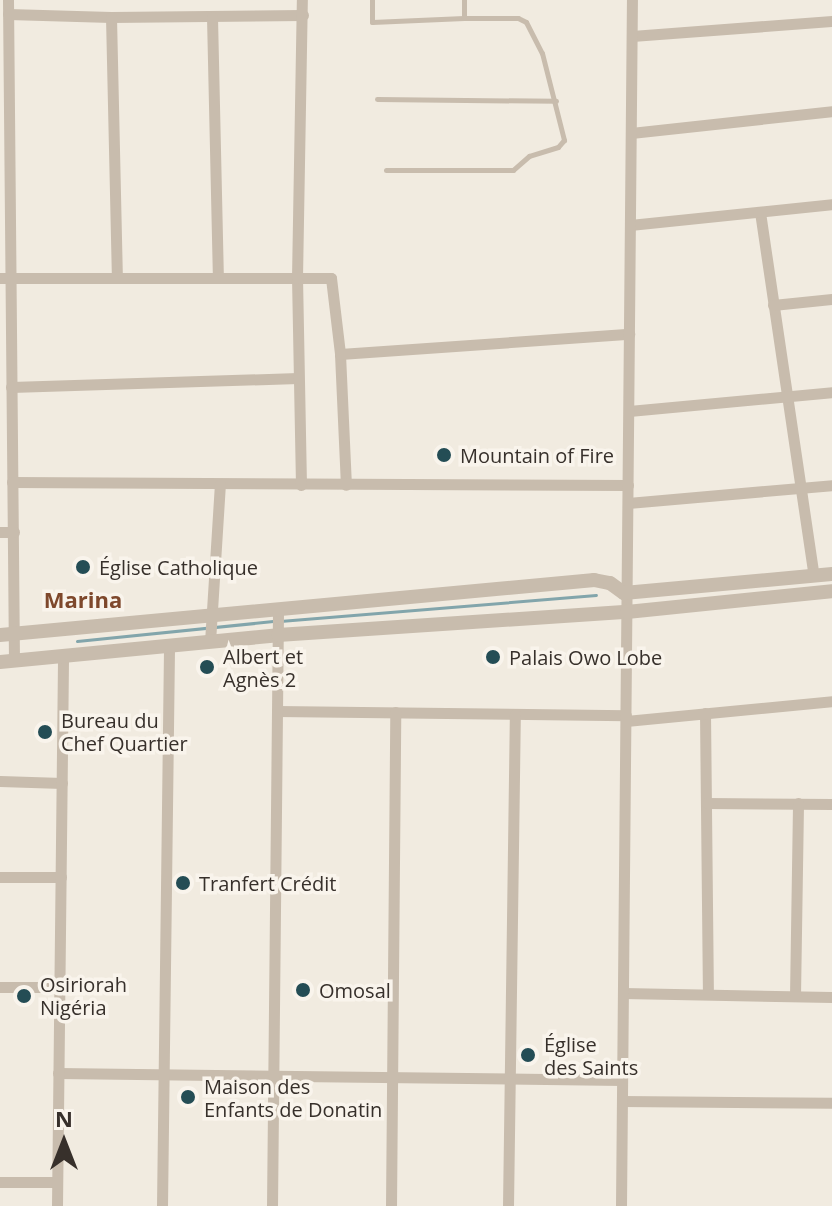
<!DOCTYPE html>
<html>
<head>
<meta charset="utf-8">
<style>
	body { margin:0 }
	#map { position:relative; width:832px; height:1206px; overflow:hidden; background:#f1ebe0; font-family:"Open Sans",sans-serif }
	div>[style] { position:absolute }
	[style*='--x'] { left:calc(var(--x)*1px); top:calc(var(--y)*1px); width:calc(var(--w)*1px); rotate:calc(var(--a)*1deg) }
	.stream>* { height:3px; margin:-1.5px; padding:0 1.5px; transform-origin:1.5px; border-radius:1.5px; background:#82a5ab }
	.service>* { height:5px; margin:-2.5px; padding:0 2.5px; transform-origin:2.5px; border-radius:2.5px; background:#c8bcad }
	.minor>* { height:11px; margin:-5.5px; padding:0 5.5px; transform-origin:5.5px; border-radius:5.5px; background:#c8bcad }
	.tertiary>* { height:14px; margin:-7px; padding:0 7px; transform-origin:7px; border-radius:7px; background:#c8bcad }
	.dots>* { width:22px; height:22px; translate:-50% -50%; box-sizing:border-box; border:4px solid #f9f4ec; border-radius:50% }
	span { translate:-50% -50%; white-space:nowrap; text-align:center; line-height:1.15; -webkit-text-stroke:7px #f9f4ec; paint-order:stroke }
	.poi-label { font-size:20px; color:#37302b }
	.left { translate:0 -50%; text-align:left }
	.neighbourhood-label { font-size:22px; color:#7e482c; font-weight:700 }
	.north { position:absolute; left:24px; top:1102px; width:80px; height:80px; -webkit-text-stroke:6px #f9f4ec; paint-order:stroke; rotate:0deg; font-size:22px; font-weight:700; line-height:32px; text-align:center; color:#37302b }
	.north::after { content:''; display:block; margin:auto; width:28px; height:36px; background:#37302b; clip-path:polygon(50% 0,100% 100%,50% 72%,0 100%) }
</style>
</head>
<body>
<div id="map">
	<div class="stream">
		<div style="--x:280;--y:621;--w:317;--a:-4.7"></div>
		<div style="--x:77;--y:641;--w:197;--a:-5.8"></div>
	</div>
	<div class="service">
		<div style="--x:372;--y:0;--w:22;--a:90"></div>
		<div style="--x:372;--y:22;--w:92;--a:-2.5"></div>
		<div style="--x:464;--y:18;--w:54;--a:0"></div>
		<div style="--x:518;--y:18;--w:9;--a:27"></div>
		<div style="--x:526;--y:22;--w:35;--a:63"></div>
		<div style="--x:542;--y:53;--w:90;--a:75.8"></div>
		<div style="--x:564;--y:140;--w:9;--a:131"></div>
		<div style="--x:558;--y:147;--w:30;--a:163"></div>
		<div style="--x:529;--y:156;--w:21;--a:139"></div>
		<div style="--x:513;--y:170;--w:127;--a:180"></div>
		<div style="--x:464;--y:0;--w:18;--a:90"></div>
		<div style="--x:377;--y:99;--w:179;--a:0.6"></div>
	</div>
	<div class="minor">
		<div style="--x:8;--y:0;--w:660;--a:89.48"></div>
		<div style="--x:8;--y:14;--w:103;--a:1.7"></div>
		<div style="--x:111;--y:17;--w:192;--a:-0.6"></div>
		<div style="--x:111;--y:17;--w:261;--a:88.7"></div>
		<div style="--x:212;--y:17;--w:261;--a:88.7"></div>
		<div style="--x:632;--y:36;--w:201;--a:-4.3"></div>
		<div style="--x:631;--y:133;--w:202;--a:-6.2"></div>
		<div style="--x:760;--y:212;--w:368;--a:81.6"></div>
		<div style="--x:630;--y:225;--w:203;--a:-5.9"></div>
		<div style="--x:0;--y:278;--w:331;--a:0"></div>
		<div style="--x:331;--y:278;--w:77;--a:83.2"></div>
		<div style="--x:340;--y:354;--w:131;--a:87.4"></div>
		<div style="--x:773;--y:305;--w:59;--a:-5.8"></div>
		<div style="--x:340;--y:354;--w:290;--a:-4"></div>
		<div style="--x:11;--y:387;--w:287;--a:-1.8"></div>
		<div style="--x:629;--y:411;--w:204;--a:-5.3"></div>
		<div style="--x:12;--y:482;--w:616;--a:0.28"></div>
		<div style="--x:301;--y:485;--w:207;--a:-91.1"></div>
		<div style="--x:297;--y:278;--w:278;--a:-89"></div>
		<div style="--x:628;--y:503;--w:205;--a:-5"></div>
		<div style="--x:0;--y:532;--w:14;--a:0"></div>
		<div style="--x:210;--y:642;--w:158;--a:-86.4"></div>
		<div style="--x:277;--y:711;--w:349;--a:0.7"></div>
		<div style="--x:705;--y:713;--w:281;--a:89.4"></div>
		<div style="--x:626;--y:721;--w:207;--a:-5.5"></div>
		<div style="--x:0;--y:781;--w:62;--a:1.8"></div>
		<div style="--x:707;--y:803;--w:125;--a:0.5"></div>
		<div style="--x:0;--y:877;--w:61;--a:0"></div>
		<div style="--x:0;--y:987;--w:59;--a:0"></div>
		<div style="--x:623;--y:993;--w:209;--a:1.1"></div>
		<div style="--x:795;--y:996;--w:193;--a:-89.1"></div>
		<div style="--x:58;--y:1073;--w:564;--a:0.71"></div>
		<div style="--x:622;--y:1101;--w:210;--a:0.5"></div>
		<div style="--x:0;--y:1182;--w:57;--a:0"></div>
		<div style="--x:57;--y:1206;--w:550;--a:-89.37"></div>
		<div style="--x:162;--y:1206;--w:560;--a:-89.28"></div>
		<div style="--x:272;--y:1206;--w:597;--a:-89.42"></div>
		<div style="--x:391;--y:1206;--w:494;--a:-89.5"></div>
		<div style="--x:508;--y:1206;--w:492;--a:-89.2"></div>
		<div style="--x:621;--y:1206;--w:1206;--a:-89.48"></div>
	</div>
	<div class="tertiary">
		<div style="--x:0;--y:635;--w:597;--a:-5.29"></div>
		<div style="--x:594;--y:580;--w:16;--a:11"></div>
		<div style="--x:610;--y:583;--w:17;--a:36"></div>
		<div style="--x:624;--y:593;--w:209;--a:-5.2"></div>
		<div style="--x:0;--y:662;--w:279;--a:-5.5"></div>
		<div style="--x:278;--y:635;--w:350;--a:-3.8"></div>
		<div style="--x:627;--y:612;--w:206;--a:-5.8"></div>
	</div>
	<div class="dots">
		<div style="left:444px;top:455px;background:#244d55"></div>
		<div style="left:83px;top:567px;background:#244d55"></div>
		<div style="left:493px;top:657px;background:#244d55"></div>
		<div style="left:207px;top:667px;background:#244d55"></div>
		<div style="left:45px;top:732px;background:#244d55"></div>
		<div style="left:183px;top:883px;background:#244d55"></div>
		<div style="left:303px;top:990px;background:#244d55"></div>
		<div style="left:24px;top:996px;background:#244d55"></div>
		<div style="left:528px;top:1055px;background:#244d55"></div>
		<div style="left:188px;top:1097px;background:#244d55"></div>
	</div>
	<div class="poi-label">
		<span class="left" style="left:460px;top:455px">Mountain of Fire</span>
		<span class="left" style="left:99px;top:567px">Église Catholique</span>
		<span class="left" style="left:223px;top:668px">Albert et<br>Agnès 2</span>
		<span class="left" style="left:509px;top:657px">Palais Owo Lobe</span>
		<span class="left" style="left:61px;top:732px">Bureau du<br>Chef Quartier</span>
		<span class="left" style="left:199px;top:883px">Tranfert Crédit</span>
		<span class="left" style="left:40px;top:996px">Osiriorah<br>Nigéria</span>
		<span class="left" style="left:319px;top:990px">Omosal</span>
		<span class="left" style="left:544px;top:1056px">Église<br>des Saints</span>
		<span class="left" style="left:204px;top:1098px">Maison des<br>Enfants de Donatin</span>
	</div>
	<div class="neighbourhood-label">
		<span style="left:83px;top:600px">Marina</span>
	</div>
	<div class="north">N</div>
</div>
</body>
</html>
